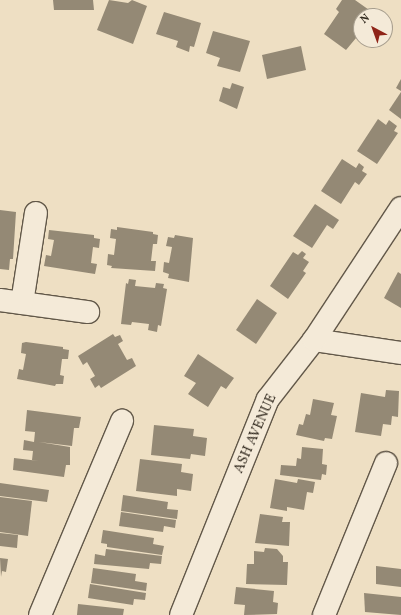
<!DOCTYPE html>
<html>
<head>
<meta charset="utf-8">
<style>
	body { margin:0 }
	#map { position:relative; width:401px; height:615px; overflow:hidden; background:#eedfc3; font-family:Vollkorn,serif }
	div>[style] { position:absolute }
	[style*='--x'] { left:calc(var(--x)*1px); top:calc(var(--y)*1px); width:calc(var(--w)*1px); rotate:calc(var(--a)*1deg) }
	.building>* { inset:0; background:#948975 }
	.roads { filter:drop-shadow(1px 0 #625849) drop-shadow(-1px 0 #625849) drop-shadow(0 1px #625849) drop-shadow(0 -1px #625849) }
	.minor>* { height:22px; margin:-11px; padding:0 11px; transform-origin:11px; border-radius:11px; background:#f4ead8 }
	span { translate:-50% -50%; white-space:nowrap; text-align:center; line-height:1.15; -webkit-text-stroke:3px #f4ead8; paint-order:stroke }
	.street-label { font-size:14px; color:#332b20 }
	.north { position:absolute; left:353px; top:8px; width:40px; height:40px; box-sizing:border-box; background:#f4ead8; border:1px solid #a79e8e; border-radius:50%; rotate:319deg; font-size:11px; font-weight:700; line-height:16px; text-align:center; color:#332b20 }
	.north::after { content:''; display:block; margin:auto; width:14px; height:18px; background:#8f2418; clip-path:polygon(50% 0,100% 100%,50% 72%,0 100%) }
</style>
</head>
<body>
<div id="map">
	<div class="building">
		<div style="clip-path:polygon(53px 0,93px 0,94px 10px,54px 10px)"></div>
		<div style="clip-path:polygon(109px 0,128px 3px,132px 0,147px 6px,133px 44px,97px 30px)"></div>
		<div style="clip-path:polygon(342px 0,355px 0,372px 12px,369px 16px,361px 16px,361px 32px,346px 50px,324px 34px,339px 12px,336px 9px)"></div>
		<div style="clip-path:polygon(164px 12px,201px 23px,194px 47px,190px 46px,189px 52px,176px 47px,178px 41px,156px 34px)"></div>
		<div style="clip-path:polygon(213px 31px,250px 41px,240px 72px,217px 66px,220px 58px,206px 53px)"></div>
		<div style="clip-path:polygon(301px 46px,306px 70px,267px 79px,262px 55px)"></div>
		<div style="clip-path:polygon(401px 79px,401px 91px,396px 88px)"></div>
		<div style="clip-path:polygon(232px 83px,244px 87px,237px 109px,219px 101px,223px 87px,230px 89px)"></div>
		<div style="clip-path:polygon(401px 92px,401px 119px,389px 110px)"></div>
		<div style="clip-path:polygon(378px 119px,386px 125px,389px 120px,397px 126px,394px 131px,398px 133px,377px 164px,357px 151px)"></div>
		<div style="clip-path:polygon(342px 159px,356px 168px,359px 163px,364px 167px,362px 171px,367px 174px,359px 185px,355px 182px,341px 204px,321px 191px)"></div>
		<div style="clip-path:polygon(315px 204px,339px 220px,333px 229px,327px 225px,312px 248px,293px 236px)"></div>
		<div style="clip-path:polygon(0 210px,16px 212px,13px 259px,10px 259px,9px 270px,0 269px)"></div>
		<div style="clip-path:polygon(117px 227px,153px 232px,153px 234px,158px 235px,157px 244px,153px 244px,151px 261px,156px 261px,155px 271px,111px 268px,112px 266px,107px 265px,108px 254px,114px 255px,116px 239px,110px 238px,111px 229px,117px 230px)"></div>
		<div style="clip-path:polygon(49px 230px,94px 235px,94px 238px,100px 239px,99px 248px,93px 247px,91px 263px,97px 264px,95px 274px,44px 266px,46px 255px,51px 256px,54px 240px,48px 239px)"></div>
		<div style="clip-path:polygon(175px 235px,193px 238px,189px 282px,168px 278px,169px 274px,163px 272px,164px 262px,169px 263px,172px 247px,166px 246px,168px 237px,174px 238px)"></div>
		<div style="clip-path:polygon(302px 251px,306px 254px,303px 258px,309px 262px,303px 271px,306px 273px,288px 299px,270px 286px,293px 252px,298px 255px)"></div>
		<div style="clip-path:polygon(398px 272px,401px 274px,401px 308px,384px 298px)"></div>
		<div style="clip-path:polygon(129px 279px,136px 280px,135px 286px,155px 288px,156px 283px,164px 284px,163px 288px,167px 289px,161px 326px,158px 325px,157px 332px,148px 330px,149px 324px,132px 322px,131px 325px,121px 324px,126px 283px,128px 284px)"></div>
		<div style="clip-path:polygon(257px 299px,277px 313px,256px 344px,236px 330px)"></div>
		<div style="clip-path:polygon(113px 334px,115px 337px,120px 335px,123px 341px,118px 344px,127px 360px,132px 358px,136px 366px,101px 388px,99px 385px,95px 388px,90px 379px,95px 376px,87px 362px,83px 365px,78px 356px)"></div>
		<div style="clip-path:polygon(26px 342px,63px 347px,63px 349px,69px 350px,68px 359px,62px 359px,60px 375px,64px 376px,63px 384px,56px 384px,55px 386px,17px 379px,19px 369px,23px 370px,26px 354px,21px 353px,22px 343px)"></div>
		<div style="clip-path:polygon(198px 354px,234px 378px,226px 389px,221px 386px,208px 407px,188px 394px,196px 383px,184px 376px)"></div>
		<div style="clip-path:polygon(386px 390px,399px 391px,398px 417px,392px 416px,391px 425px,383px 424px,381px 436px,355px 432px,361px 393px,385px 397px)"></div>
		<div style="clip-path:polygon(313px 399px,334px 403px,331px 415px,337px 416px,332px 439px,325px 438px,324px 441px,296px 435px,299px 424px,303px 425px,306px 414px,310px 415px)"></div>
		<div style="clip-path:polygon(27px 410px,81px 417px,79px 428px,74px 428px,72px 446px,39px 442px,70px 447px,70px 465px,66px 465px,64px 477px,13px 470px,14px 458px,39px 461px,32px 460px,33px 451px,23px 450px,24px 440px,34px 442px,35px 432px,25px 431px)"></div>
		<div style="clip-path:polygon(154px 425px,194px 429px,193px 436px,207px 438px,205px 456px,191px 454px,190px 459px,151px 455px)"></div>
		<div style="clip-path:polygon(302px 447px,323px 449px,322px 464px,327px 465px,326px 475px,322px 474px,321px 480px,280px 475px,281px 465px,296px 466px,297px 458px,301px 459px)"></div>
		<div style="clip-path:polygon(140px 459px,182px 464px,181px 472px,193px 474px,191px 491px,177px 489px,177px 496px,136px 491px)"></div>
		<div style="clip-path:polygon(275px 479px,297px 483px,298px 479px,315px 482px,313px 493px,307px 492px,304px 510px,287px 507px,287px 511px,270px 508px)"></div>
		<div style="clip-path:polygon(0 483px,49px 490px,47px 502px,0 496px)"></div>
		<div style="clip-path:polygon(123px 495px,168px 502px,167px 509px,178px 510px,177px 519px,121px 511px)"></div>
		<div style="clip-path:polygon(0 497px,32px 501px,28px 536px,0 532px)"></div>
		<div style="clip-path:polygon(121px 512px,176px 520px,175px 528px,164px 526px,163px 532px,119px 526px)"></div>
		<div style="clip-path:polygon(260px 514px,283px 517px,282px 522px,290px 522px,289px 546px,255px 543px)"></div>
		<div style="clip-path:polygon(103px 530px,154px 538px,153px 544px,164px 546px,162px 555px,107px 547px,107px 544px,101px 543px)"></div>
		<div style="clip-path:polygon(0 533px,18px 535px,17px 548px,0 546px)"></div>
		<div style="clip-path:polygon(265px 548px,277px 549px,283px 556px,283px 562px,288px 562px,287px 585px,246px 584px,247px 564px,254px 564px,254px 551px,264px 552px)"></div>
		<div style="clip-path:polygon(106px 549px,162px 556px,161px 564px,150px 563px,149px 569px,94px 564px,95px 554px,105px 556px)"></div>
		<div style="clip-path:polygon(0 558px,8px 559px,6px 572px,2px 571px,1px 577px)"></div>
		<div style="clip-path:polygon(376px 566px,401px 569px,401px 587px,376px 584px)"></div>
		<div style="clip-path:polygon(93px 568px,136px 574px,135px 581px,147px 583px,146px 591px,91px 583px)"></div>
		<div style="clip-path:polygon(90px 584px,146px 593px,145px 600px,134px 599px,133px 605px,88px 598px)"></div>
		<div style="clip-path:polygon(236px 587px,274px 591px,273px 602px,278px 603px,277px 614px,244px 615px,245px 605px,234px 604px)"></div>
		<div style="clip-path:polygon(364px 593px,401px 597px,401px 615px,365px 612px)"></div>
		<div style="clip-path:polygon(78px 604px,124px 609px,123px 615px,77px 615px)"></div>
	</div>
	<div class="roads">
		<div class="minor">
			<div style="--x:0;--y:300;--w:89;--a:7.8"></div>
			<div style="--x:22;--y:303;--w:91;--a:-81.2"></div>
			<div style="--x:314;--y:340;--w:88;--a:8.5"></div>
			<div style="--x:40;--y:615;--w:211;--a:-67.1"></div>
			<div style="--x:181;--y:615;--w:233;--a:-68.1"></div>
			<div style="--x:268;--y:399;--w:75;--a:-52.1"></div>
			<div style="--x:314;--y:340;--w:158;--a:-56.6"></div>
			<div style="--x:324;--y:615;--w:164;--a:-67.8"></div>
		</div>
	</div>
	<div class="street-label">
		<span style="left:256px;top:434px;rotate:-66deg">ASH AVENUE</span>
	</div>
	<div class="north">N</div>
</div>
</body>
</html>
